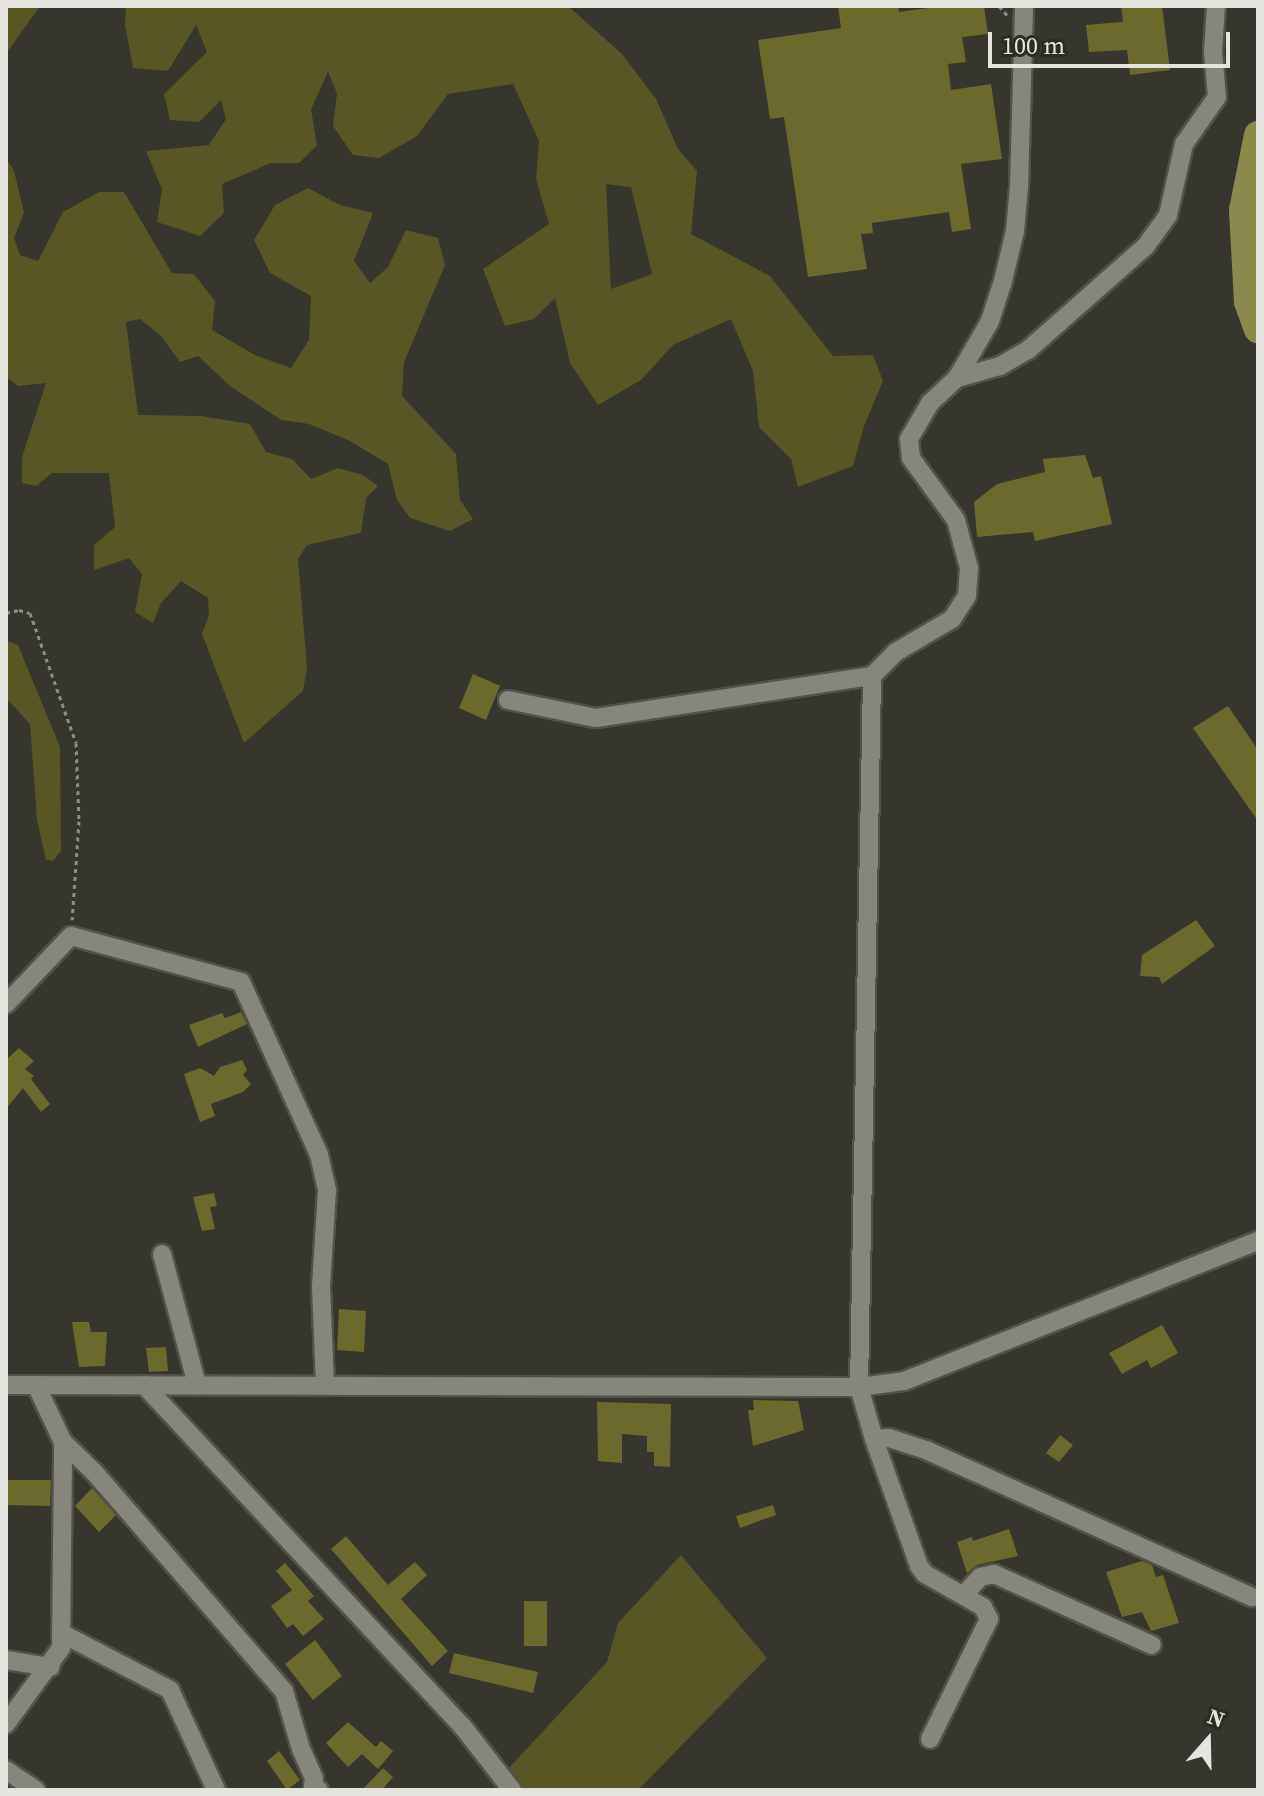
<!DOCTYPE html>
<html>
<head>
<meta charset="utf-8">
<style>
	body { margin:0 }
	#map { position:relative; width:1264px; height:1796px; overflow:hidden; background:#36362e; font-family:"Source Serif 4",serif }
	div>[style] { position:absolute }
	[style*='--x'] { left:calc(var(--x)*1px); top:calc(var(--y)*1px); width:calc(var(--w)*1px); rotate:calc(var(--a)*1deg) }
	.green>* { inset:0; background:#575624 }
	.river>* { height:28px; margin:-14px; padding:0 14px; transform-origin:14px; border-radius:14px; background:#8b8a4c }
	.building>* { inset:0; background:#6b6a2c }
	.path>* { height:3px; margin-top:-1.5px; transform-origin:0; background:repeating-linear-gradient(90deg,#8d8d86 0 4px,transparent 0 8px) }
	.roads { filter:drop-shadow(2px 0 #52524b) drop-shadow(-2px 0 #52524b) drop-shadow(0 2px #52524b) drop-shadow(0 -2px #52524b) }
	.minor>* { height:18px; margin:-9px; padding:0 9px; transform-origin:9px; border-radius:9px; background:#86867c }
	span { translate:-50% -50%; white-space:nowrap; text-align:center; line-height:1.15; -webkit-text-stroke:8px #2c2c24; paint-order:stroke }
	.frame { position:absolute; inset:0; border:8px solid #e5e5e0; pointer-events:none }
	.north { position:absolute; left:1168px; top:1700px; width:80px; height:80px; -webkit-text-stroke:6px #2c2c24; paint-order:stroke; rotate:20deg; font-size:22px; font-weight:700; line-height:32px; text-align:center; color:#e5e5e0 }
	.north::after { content:''; display:block; margin:auto; width:28px; height:36px; background:#e5e5e0; clip-path:polygon(50% 0,100% 100%,50% 72%,0 100%) }
	.scale { position:absolute; left:988px; top:32px; width:242px; height:36px; box-sizing:border-box; border:4px solid #e5e5e0; border-top:0; padding-left:10px; font-size:24px; line-height:28px; white-space:nowrap; color:#e5e5e0; -webkit-text-stroke:6px #2c2c24; paint-order:stroke }
</style>
</head>
<body>
<div id="map">
	<div class="green">
		<div style="clip-path:polygon(6px 6px,40px 6px,6px 54px)"></div>
		<div style="clip-path:polygon(evenodd,126px 6px,568px 6px,622px 54px,656px 99px,678px 149px,697px 171px,691px 234px,770px 276px,833px 356px,873px 355px,883px 381px,864px 426px,853px 466px,798px 487px,791px 459px,759px 427px,753px 371px,731px 319px,673px 345px,641px 380px,598px 405px,570px 363px,555px 298px,534px 319px,505px 326px,483px 269px,549px 224px,536px 179px,539px 141px,513px 84px,448px 94px,417px 136px,379px 158px,353px 155px,333px 126px,337px 93px,328px 72px,311px 109px,317px 145px,299px 163px,271px 163px,222px 184px,224px 213px,200px 236px,157px 222px,162px 189px,146px 151px,209px 145px,226px 119px,221px 100px,199px 122px,170px 120px,164px 94px,207px 52px,196px 25px,168px 71px,133px 68px,125px 25px,126px 6px,606px 184px,631px 187px,652px 274px,611px 289px,606px 184px)"></div>
		<div style="clip-path:polygon(6px 158px,14px 171px,24px 212px,14px 238px,20px 255px,38px 261px,63px 212px,99px 192px,124px 192px,172px 273px,194px 274px,215px 301px,212px 330px,255px 355px,291px 368px,309px 340px,311px 296px,270px 273px,254px 240px,275px 205px,308px 188px,340px 205px,373px 213px,354px 261px,370px 283px,388px 267px,406px 230px,438px 238px,445px 265px,404px 362px,402px 396px,456px 454px,460px 500px,473px 519px,450px 531px,410px 518px,397px 500px,388px 464px,350px 441px,309px 424px,281px 420px,230px 386px,198px 356px,180px 362px,161px 336px,140px 319px,126px 322px,138px 415px,201px 416px,250px 424px,266px 452px,292px 459px,311px 479px,338px 468px,363px 475px,378px 486px,366px 498px,361px 533px,307px 545px,298px 559px,307px 668px,303px 691px,244px 743px,202px 634px,209px 615px,208px 598px,181px 581px,161px 603px,153px 623px,135px 612px,142px 574px,129px 558px,94px 570px,94px 545px,115px 527px,109px 473px,52px 473px,36px 486px,22px 483px,22px 457px,46px 383px,18px 386px,6px 377px)"></div>
		<div style="clip-path:polygon(6px 640px,18px 645px,60px 747px,61px 851px,53px 861px,46px 860px,37px 820px,30px 724px,6px 698px)"></div>
		<div style="clip-path:polygon(681px 1555px,767px 1658px,638px 1790px,522px 1790px,509px 1768px,607px 1662px,618px 1623px)"></div>
	</div>
	<div class="river">
		<div style="--x:1258;--y:135;--w:76;--a:101.3"></div>
		<div style="--x:1243;--y:210;--w:92;--a:86.9"></div>
		<div style="--x:1248;--y:302;--w:29;--a:70"></div>
	</div>
	<div class="building">
		<div style="clip-path:polygon(838px 6px,898px 6px,899px 12px,943px 6px,984px 6px,988px 34px,962px 37px,966px 62px,948px 64px,951px 90px,991px 84px,1002px 159px,961px 164px,971px 229px,952px 232px,949px 212px,872px 223px,873px 233px,861px 234px,867px 269px,808px 277px,784px 117px,770px 119px,758px 40px,841px 28px)"></div>
		<div style="clip-path:polygon(1121px 6px,1162px 6px,1170px 70px,1130px 75px,1127px 50px,1089px 52px,1086px 25px,1123px 22px)"></div>
		<div style="clip-path:polygon(1085px 455px,1093px 478px,1101px 476px,1112px 524px,1035px 541px,1033px 532px,977px 537px,974px 502px,997px 484px,1045px 472px,1043px 459px)"></div>
		<div style="clip-path:polygon(473px 674px,500px 686px,486px 720px,459px 708px)"></div>
		<div style="clip-path:polygon(1228px 706px,1258px 750px,1258px 821px,1193px 728px)"></div>
		<div style="clip-path:polygon(1196px 920px,1215px 946px,1162px 984px,1159px 977px,1140px 976px,1142px 955px)"></div>
		<div style="clip-path:polygon(241px 1012px,247px 1024px,198px 1047px,189px 1025px,222px 1013px,225px 1018px)"></div>
		<div style="clip-path:polygon(19px 1048px,34px 1061px,25px 1069px,34px 1076px,31px 1079px,50px 1104px,41px 1112px,23px 1088px,6px 1109px,6px 1060px)"></div>
		<div style="clip-path:polygon(242px 1060px,247px 1070px,243px 1075px,251px 1084px,243px 1092px,211px 1104px,215px 1116px,200px 1122px,184px 1074px,200px 1068px,214px 1076px,220px 1067px)"></div>
		<div style="clip-path:polygon(214px 1193px,217px 1206px,210px 1207px,215px 1229px,202px 1231px,193px 1197px)"></div>
		<div style="clip-path:polygon(339px 1309px,366px 1311px,364px 1352px,337px 1350px)"></div>
		<div style="clip-path:polygon(72px 1322px,89px 1322px,91px 1332px,107px 1332px,105px 1366px,79px 1367px)"></div>
		<div style="clip-path:polygon(1162px 1325px,1178px 1353px,1151px 1368px,1147px 1360px,1122px 1374px,1109px 1353px)"></div>
		<div style="clip-path:polygon(166px 1347px,168px 1371px,149px 1372px,146px 1348px)"></div>
		<div style="clip-path:polygon(753px 1400px,798px 1401px,804px 1430px,753px 1446px,748px 1410px,754px 1410px)"></div>
		<div style="clip-path:polygon(597px 1402px,671px 1404px,670px 1467px,654px 1466px,654px 1452px,647px 1452px,647px 1436px,622px 1434px,622px 1463px,598px 1461px)"></div>
		<div style="clip-path:polygon(1060px 1435px,1073px 1445px,1059px 1462px,1046px 1453px)"></div>
		<div style="clip-path:polygon(6px 1480px,51px 1480px,50px 1506px,6px 1505px)"></div>
		<div style="clip-path:polygon(92px 1488px,116px 1515px,99px 1532px,75px 1506px)"></div>
		<div style="clip-path:polygon(773px 1505px,776px 1515px,740px 1528px,736px 1516px)"></div>
		<div style="clip-path:polygon(1009px 1529px,1018px 1556px,977px 1565px,967px 1573px,957px 1542px,972px 1537px,973px 1541px)"></div>
		<div style="clip-path:polygon(346px 1536px,388px 1585px,415px 1562px,427px 1575px,401px 1599px,448px 1651px,432px 1666px,331px 1549px)"></div>
		<div style="clip-path:polygon(1142px 1561px,1152px 1565px,1156px 1577px,1163px 1575px,1179px 1623px,1151px 1631px,1142px 1612px,1122px 1617px,1106px 1572px)"></div>
		<div style="clip-path:polygon(285px 1563px,314px 1596px,308px 1601px,324px 1619px,303px 1636px,293px 1624px,287px 1628px,271px 1606px,292px 1590px,276px 1571px)"></div>
		<div style="clip-path:polygon(524px 1601px,547px 1601px,547px 1646px,524px 1646px)"></div>
		<div style="clip-path:polygon(315px 1640px,342px 1676px,313px 1700px,285px 1664px)"></div>
		<div style="clip-path:polygon(454px 1653px,538px 1672px,533px 1693px,449px 1673px)"></div>
		<div style="clip-path:polygon(348px 1722px,376px 1747px,381px 1741px,393px 1751px,378px 1769px,362px 1754px,348px 1767px,326px 1743px)"></div>
		<div style="clip-path:polygon(279px 1751px,300px 1780px,287px 1790px,267px 1761px)"></div>
		<div style="clip-path:polygon(383px 1768px,393px 1777px,382px 1790px,362px 1790px)"></div>
	</div>
	<div class="path">
		<div style="--x:999;--y:6;--w:13;--a:48"></div>
		<div style="--x:6;--y:613;--w:13;--a:-13"></div>
		<div style="--x:19;--y:610;--w:11;--a:15"></div>
		<div style="--x:30;--y:613;--w:138;--a:70.5"></div>
		<div style="--x:76;--y:743;--w:78;--a:87.8"></div>
		<div style="--x:79;--y:821;--w:99;--a:94"></div>
	</div>
	<div class="roads">
		<div class="minor">
			<div style="--x:957;--y:378;--w:45;--a:-15.6"></div>
			<div style="--x:1000;--y:366;--w:32;--a:-30"></div>
			<div style="--x:1028;--y:350;--w:156;--a:-41.4"></div>
			<div style="--x:1145;--y:247;--w:39;--a:-54"></div>
			<div style="--x:1168;--y:215;--w:73;--a:-77.3"></div>
			<div style="--x:1184;--y:144;--w:57;--a:-54.9"></div>
			<div style="--x:1217;--y:97;--w:46;--a:-95"></div>
			<div style="--x:1213;--y:51;--w:45;--a:-86.2"></div>
			<div style="--x:508;--y:700;--w:90;--a:11.6"></div>
			<div style="--x:596;--y:718;--w:279;--a:-8.7"></div>
			<div style="--x:6;--y:1004;--w:94;--a:-46.3"></div>
			<div style="--x:71;--y:936;--w:176;--a:15.1"></div>
			<div style="--x:241;--y:982;--w:190;--a:65.7"></div>
			<div style="--x:319;--y:1155;--w:37;--a:77"></div>
			<div style="--x:327;--y:1191;--w:95;--a:93.6"></div>
			<div style="--x:321;--y:1286;--w:99;--a:87.7"></div>
			<div style="--x:162;--y:1254;--w:136;--a:75"></div>
			<div style="--x:6;--y:1385;--w:853;--a:0.13"></div>
			<div style="--x:859;--y:1387;--w:45;--a:-7.6"></div>
			<div style="--x:904;--y:1381;--w:381;--a:-21.6"></div>
			<div style="--x:36;--y:1385;--w:63;--a:64.7"></div>
			<div style="--x:63;--y:1442;--w:43;--a:44.1"></div>
			<div style="--x:94;--y:1472;--w:290;--a:49.1"></div>
			<div style="--x:284;--y:1691;--w:60;--a:73.7"></div>
			<div style="--x:301;--y:1749;--w:32;--a:66"></div>
			<div style="--x:314;--y:1778;--w:8;--a:97"></div>
			<div style="--x:313;--y:1786;--w:7;--a:34"></div>
			<div style="--x:144;--y:1385;--w:468;--a:47"></div>
			<div style="--x:463;--y:1727;--w:80;--a:52.1"></div>
			<div style="--x:874;--y:1439;--w:15;--a:-4"></div>
			<div style="--x:889;--y:1438;--w:39;--a:18"></div>
			<div style="--x:926;--y:1450;--w:358;--a:24.3"></div>
			<div style="--x:964;--y:1595;--w:24;--a:-48"></div>
			<div style="--x:980;--y:1577;--w:14;--a:-12"></div>
			<div style="--x:994;--y:1574;--w:173;--a:24.2"></div>
			<div style="--x:63;--y:1634;--w:121;--a:27.6"></div>
			<div style="--x:170;--y:1690;--w:110;--a:65.3"></div>
			<div style="--x:6;--y:1660;--w:45;--a:9"></div>
			<div style="--x:6;--y:1724;--w:94;--a:-54.1"></div>
			<div style="--x:61;--y:1648;--w:206;--a:-89.4"></div>
			<div style="--x:930;--y:1739;--w:134;--a:-63.8"></div>
			<div style="--x:989;--y:1619;--w:13;--a:-117"></div>
			<div style="--x:983;--y:1607;--w:67;--a:-150.4"></div>
			<div style="--x:925;--y:1574;--w:10;--a:-127"></div>
			<div style="--x:919;--y:1566;--w:135;--a:-109.5"></div>
			<div style="--x:874;--y:1439;--w:54;--a:-106.1"></div>
			<div style="--x:859;--y:1387;--w:711;--a:-88.95"></div>
			<div style="--x:872;--y:676;--w:34;--a:-45"></div>
			<div style="--x:896;--y:652;--w:65;--a:-30.5"></div>
			<div style="--x:952;--y:619;--w:27;--a:-57"></div>
			<div style="--x:967;--y:596;--w:28;--a:-86"></div>
			<div style="--x:969;--y:568;--w:50;--a:-105.2"></div>
			<div style="--x:956;--y:520;--w:77;--a:-126"></div>
			<div style="--x:911;--y:458;--w:19;--a:-96"></div>
			<div style="--x:909;--y:439;--w:42;--a:-59.7"></div>
			<div style="--x:930;--y:403;--w:37;--a:-43"></div>
			<div style="--x:957;--y:378;--w:66;--a:-59.9"></div>
			<div style="--x:990;--y:321;--w:38;--a:-72"></div>
			<div style="--x:1002;--y:285;--w:56;--a:-76.5"></div>
			<div style="--x:1015;--y:231;--w:44;--a:-84.8"></div>
			<div style="--x:1019;--y:187;--w:181;--a:-88.4"></div>
			<div style="--x:6;--y:1770;--w:36;--a:34"></div>
		</div>
	</div>
	<div class="frame"></div>
	<div class="north">N</div>
	<div class="scale">100 m</div>
</div>
</body>
</html>
